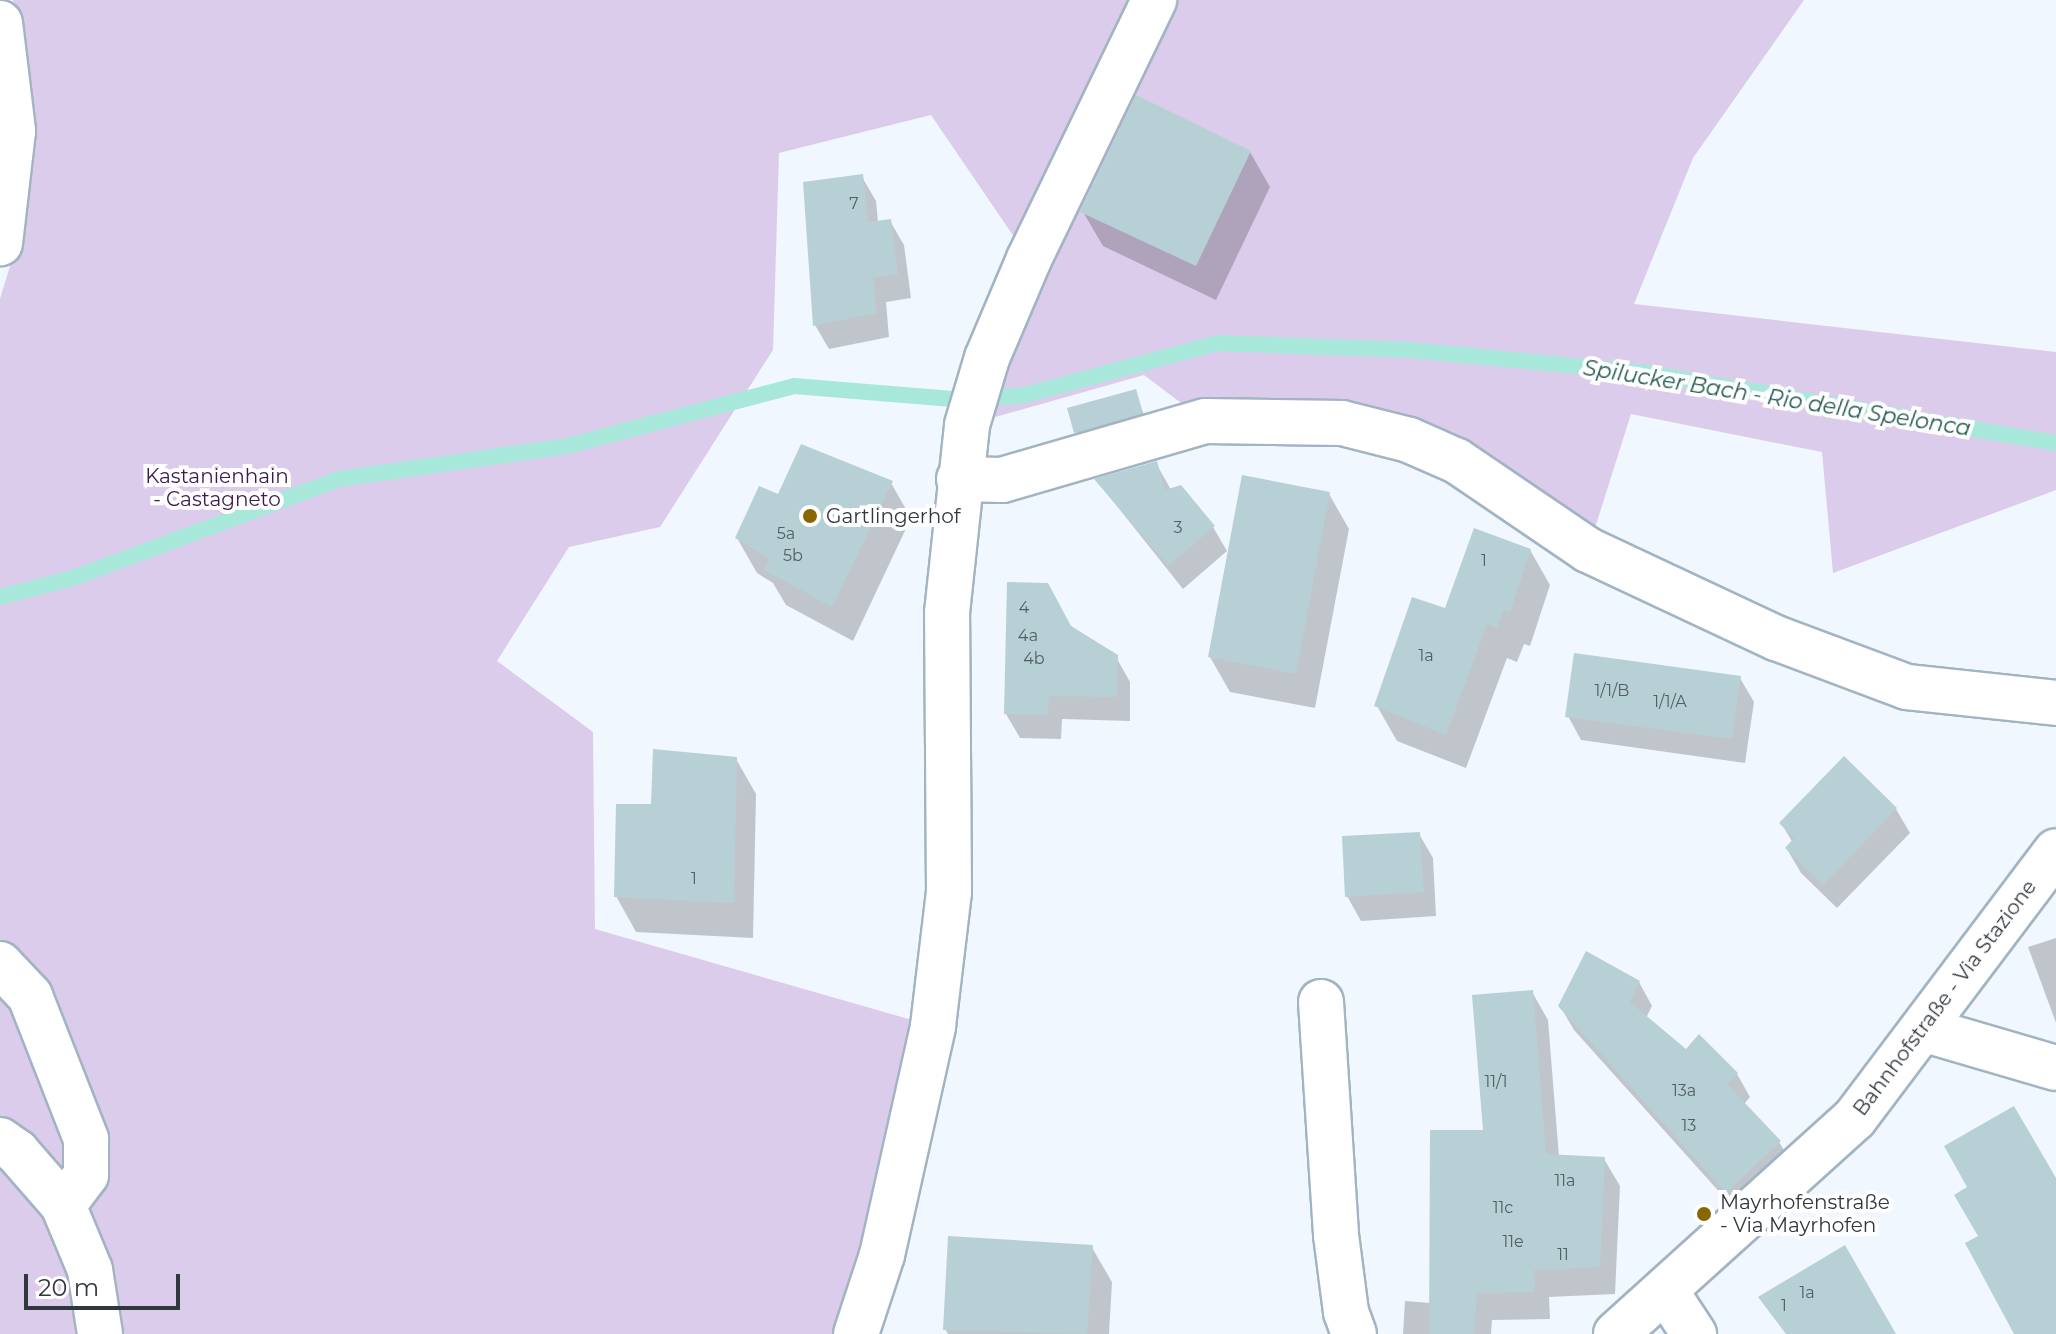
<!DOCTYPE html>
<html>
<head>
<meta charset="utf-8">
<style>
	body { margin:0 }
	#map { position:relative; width:2056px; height:1334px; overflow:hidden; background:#f0f7fe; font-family:Montserrat,sans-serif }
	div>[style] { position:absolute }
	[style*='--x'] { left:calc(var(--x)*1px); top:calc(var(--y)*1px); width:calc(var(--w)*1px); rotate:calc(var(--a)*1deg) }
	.green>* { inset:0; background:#daccea }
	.shadow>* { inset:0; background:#0003 }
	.stream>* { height:16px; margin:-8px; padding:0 8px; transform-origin:8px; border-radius:8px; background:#a7e8da }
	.building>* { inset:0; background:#b6d0d6 }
	.roads { filter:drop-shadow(2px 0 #a2b4c3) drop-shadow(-2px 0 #a2b4c3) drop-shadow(0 2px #a2b4c3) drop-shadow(0 -2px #a2b4c3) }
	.street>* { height:44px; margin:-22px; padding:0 22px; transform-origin:22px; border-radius:22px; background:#fff }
	.secondary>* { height:44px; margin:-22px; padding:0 22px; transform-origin:22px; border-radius:22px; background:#fff }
	.dots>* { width:22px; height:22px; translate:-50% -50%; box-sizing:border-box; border:4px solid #fff; border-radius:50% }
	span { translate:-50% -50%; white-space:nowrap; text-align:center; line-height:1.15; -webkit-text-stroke:8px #fff; paint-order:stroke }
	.number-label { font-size:16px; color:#525e64 }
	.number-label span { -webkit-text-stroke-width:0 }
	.park-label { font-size:20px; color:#3a1c52 }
	.poi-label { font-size:20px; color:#30383e }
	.left { translate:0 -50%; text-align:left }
	.street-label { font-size:20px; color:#30383e }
	.water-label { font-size:22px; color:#23594f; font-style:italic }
	.scale { position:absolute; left:24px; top:1274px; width:156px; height:36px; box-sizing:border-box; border:4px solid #30383e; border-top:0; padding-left:10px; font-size:24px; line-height:28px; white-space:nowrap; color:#30383e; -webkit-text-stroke:6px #fff; paint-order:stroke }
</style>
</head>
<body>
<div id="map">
	<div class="green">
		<div style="clip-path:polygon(13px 0,1804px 0,1693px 158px,1634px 304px,2056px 352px,2056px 490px,1833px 573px,1822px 452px,1631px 414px,1588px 550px,1457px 461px,1205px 421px,1144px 375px,967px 425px,1029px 259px,931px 115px,779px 153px,773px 350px,660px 527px,569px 547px,497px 661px,593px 732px,595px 929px,933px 1026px,856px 1334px,0 1334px,0 299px,17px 243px,22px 41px)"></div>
	</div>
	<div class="shadow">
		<div style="clip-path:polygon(1250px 152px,1270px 187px,1216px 300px,1103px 246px,1083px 212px)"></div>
		<div style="clip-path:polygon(862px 177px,876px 201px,878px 222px,890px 221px,904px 245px,911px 298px,886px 302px,889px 337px,829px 349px,815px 325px)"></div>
		<div style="clip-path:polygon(1135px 392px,1148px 425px,1082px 444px,1076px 432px)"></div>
		<div style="clip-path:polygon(1156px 463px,1171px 490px,1213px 527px,1227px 551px,1183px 589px,1097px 481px)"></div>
		<div style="clip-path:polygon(891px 483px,911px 518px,853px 641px,786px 605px,773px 583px,757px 573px,737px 538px,779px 497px)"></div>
		<div style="clip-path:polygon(1329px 494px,1349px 529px,1315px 708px,1230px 692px,1210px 657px)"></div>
		<div style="clip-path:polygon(1530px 550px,1550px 585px,1530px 646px,1524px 644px,1517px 662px,1507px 658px,1466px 768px,1397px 741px,1377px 706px)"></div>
		<div style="clip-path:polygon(1068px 624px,1116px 657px,1130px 682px,1130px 721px,1062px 719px,1061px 739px,1020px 738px,1006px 714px)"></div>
		<div style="clip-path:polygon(1740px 678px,1754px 702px,1745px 763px,1581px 740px,1568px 716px)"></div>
		<div style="clip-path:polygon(736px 759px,756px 794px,753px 938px,636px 932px,616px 896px,652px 806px)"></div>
		<div style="clip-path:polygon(1844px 759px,1896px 809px,1910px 833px,1837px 908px,1801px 873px,1787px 849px,1793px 843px,1781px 823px)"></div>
		<div style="clip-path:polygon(1419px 834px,1433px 858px,1436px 916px,1361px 921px,1347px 896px)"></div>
		<div style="clip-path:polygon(2056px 938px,2056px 1023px,2028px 947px)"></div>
		<div style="clip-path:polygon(1639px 982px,1652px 1006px,1646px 1018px,1687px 1052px,1737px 1074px,1750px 1097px,1744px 1104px,1779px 1142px,1793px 1165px,1740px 1215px,1574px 1030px,1560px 1006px)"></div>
		<div style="clip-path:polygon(1532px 992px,1548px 1020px,1559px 1157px,1604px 1159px,1620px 1186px,1615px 1294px,1549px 1297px,1550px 1319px,1492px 1320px,1491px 1334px,1403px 1334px,1405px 1301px,1431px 1303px)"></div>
		<div style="clip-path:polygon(1091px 1246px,1112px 1282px,1109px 1334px,948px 1334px,945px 1329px)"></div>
	</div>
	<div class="stream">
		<div style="--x:0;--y:597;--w:75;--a:-14.6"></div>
		<div style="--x:73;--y:578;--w:284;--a:-20.4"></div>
		<div style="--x:339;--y:479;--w:230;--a:-8.2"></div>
		<div style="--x:567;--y:446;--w:235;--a:-14.8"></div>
		<div style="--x:794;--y:386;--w:159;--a:4.7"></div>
		<div style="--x:952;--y:399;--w:69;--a:-2.5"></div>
		<div style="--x:1021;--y:396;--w:203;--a:-15.1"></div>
		<div style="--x:1217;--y:343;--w:194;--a:2.1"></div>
		<div style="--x:1411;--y:350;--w:236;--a:5.6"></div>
		<div style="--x:1646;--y:373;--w:416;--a:9.7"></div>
	</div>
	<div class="building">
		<div style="clip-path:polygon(1136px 95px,1251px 151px,1196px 266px,1080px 212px)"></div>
		<div style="clip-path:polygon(863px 174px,868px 222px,891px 219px,898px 274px,873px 278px,877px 313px,813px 326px,803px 182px)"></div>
		<div style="clip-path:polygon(1136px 389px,1143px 413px,1074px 433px,1067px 408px)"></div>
		<div style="clip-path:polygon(801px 444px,893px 481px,832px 607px,764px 570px,770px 559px,735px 538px,759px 486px,778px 494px)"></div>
		<div style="clip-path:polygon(1157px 461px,1165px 490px,1181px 485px,1215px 526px,1168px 566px,1094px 479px)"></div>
		<div style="clip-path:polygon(1242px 475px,1330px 492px,1296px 674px,1208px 657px)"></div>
		<div style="clip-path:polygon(1474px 528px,1531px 549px,1510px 612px,1504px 610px,1497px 628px,1487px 624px,1446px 735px,1374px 706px,1412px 597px,1445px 608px)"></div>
		<div style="clip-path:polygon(1007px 582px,1048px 583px,1071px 626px,1118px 655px,1117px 697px,1049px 696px,1048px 715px,1004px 714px)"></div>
		<div style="clip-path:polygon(1574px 653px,1741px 676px,1732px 739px,1565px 717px)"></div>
		<div style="clip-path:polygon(653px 749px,737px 757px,734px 903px,614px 897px,616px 804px,651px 804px)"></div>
		<div style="clip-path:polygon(1844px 756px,1897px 808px,1823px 885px,1785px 848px,1794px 838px,1779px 823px)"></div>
		<div style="clip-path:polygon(1420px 832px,1424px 892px,1345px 897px,1342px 836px)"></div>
		<div style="clip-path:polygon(1586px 951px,1640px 981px,1630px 1002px,1686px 1049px,1699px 1034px,1738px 1073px,1727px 1084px,1781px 1141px,1726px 1193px,1558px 1006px)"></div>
		<div style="clip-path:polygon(1533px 990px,1546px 1154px,1605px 1157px,1600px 1267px,1534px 1270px,1535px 1292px,1477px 1293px,1474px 1334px,1429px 1334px,1430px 1130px,1483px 1130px,1472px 995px)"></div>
		<div style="clip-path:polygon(2014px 1106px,2056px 1178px,2056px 1334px,2014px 1334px,1965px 1243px,1978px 1236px,1954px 1195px,1967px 1187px,1944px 1146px)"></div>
		<div style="clip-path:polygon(948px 1236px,1093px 1245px,1087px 1334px,943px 1330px)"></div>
		<div style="clip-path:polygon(1845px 1245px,1896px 1334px,1786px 1334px,1758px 1297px)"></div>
	</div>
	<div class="roads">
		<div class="street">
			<div style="--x:0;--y:23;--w:109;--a:83.1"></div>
			<div style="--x:13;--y:131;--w:113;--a:96.6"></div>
			<div style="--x:959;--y:479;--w:43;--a:1.3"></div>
			<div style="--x:1002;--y:480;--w:211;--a:-16.2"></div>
			<div style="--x:1205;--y:421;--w:137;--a:0.8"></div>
			<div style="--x:1342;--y:423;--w:69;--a:14.2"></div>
			<div style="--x:1409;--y:440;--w:52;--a:23.6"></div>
			<div style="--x:1457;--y:461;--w:158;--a:34.2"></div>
			<div style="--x:1588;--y:550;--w:208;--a:25.1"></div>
			<div style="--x:1776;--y:638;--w:140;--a:20.5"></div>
			<div style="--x:1907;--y:687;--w:150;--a:6.1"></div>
			<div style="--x:0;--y:964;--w:44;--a:46.8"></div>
			<div style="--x:30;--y:996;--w:154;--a:68.6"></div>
			<div style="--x:86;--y:1139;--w:36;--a:90"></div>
			<div style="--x:86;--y:1175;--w:38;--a:127"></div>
			<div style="--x:1321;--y:1002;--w:233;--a:86.3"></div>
			<div style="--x:1336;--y:1235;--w:78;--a:82.6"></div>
			<div style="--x:1346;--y:1312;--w:23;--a:70"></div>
			<div style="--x:1926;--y:1030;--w:135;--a:16.3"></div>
			<div style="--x:1665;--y:1290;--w:53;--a:56.6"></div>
			<div style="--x:856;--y:1334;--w:83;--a:-71.8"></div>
			<div style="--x:882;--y:1255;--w:235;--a:-77.4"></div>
			<div style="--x:933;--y:1026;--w:135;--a:-83.2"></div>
			<div style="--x:949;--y:892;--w:279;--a:-90.4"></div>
			<div style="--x:947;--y:613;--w:189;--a:-83.9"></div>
			<div style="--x:967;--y:425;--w:70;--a:-73.4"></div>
			<div style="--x:987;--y:358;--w:108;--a:-67"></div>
			<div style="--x:1029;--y:259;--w:288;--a:-64.2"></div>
			<div style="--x:1616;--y:1334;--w:322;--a:-42.1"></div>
			<div style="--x:1855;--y:1118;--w:334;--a:-53"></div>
		</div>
		<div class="secondary">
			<div style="--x:0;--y:1140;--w:21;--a:35"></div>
			<div style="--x:17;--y:1152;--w:70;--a:49"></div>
			<div style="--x:63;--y:1205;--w:70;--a:67.4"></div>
			<div style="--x:90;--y:1270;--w:65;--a:81.1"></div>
		</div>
	</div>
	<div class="dots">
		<div style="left:810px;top:516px;background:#886602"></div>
		<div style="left:1704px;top:1214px;background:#886602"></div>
	</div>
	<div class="number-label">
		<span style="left:854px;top:204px">7</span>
		<span style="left:1178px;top:528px">3</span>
		<span style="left:786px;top:534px">5a</span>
		<span style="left:793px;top:556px">5b</span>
		<span style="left:1484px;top:561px">1</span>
		<span style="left:1024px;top:608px">4</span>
		<span style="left:1028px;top:636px">4a</span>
		<span style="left:1426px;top:656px">1a</span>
		<span style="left:1034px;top:659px">4b</span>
		<span style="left:1612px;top:691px">1/1/B</span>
		<span style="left:1670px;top:702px">1/1/A</span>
		<span style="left:694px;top:879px">1</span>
		<span style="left:1496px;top:1082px">11/1</span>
		<span style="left:1684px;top:1091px">13a</span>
		<span style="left:1689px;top:1126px">13</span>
		<span style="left:1565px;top:1181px">11a</span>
		<span style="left:1503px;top:1208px">11c</span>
		<span style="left:1513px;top:1242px">11e</span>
		<span style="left:1563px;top:1255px">11</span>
		<span style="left:1807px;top:1293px">1a</span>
		<span style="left:1784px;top:1306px">1</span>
	</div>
	<div class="park-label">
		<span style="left:217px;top:488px">Kastanienhain<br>- Castagneto</span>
	</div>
	<div class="poi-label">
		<span class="left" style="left:826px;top:516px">Gartlingerhof</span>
		<span class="left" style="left:1720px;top:1214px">Mayrhofenstraße<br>- Via Mayrhofen</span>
	</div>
	<div class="street-label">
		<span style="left:1945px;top:998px;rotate:-53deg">Bahnhofstraße - Via Stazione</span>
	</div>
	<div class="water-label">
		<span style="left:1777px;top:398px;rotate:9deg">Spilucker Bach - Rio della Spelonca</span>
	</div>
	<div class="scale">20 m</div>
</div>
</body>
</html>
